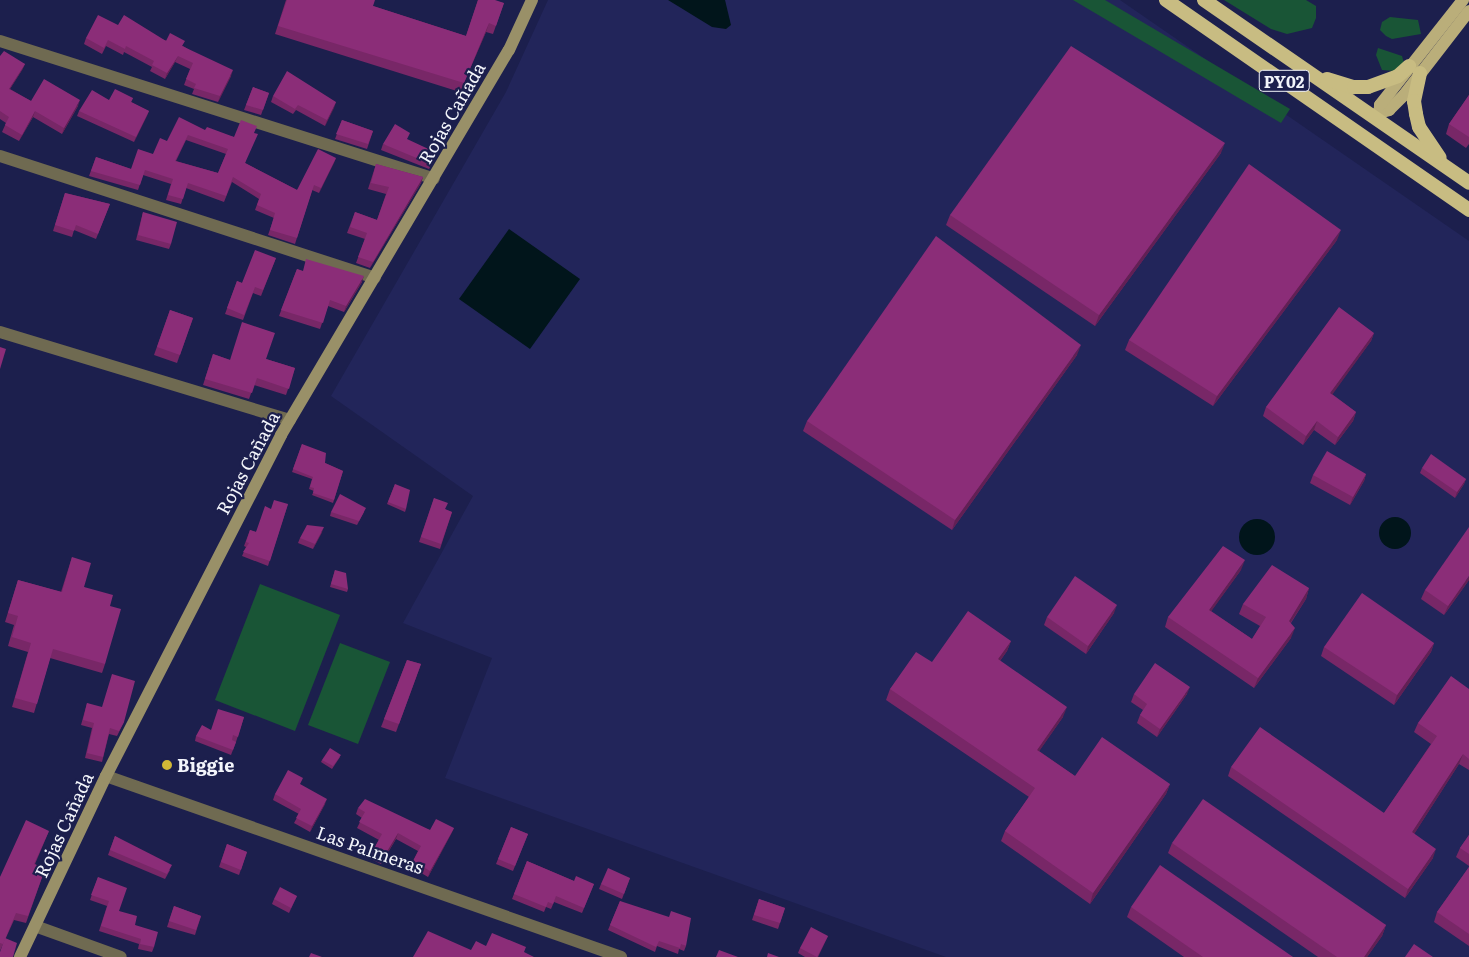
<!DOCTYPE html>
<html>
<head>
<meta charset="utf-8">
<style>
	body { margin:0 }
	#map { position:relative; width:1469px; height:957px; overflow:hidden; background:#1c1f4d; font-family:Literata,serif }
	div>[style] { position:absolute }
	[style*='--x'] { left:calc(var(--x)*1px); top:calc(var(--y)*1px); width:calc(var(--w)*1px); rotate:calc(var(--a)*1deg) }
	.built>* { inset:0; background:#22255a }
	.green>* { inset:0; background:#195536 }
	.water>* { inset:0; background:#01151b }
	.round { border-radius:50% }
	.minor>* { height:12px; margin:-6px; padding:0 6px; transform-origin:6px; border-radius:6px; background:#6f6a51 }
	.tertiary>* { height:12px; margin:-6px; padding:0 6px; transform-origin:6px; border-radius:6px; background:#6f6a51 }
	.secondary>* { height:12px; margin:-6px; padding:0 6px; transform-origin:6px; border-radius:6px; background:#999068 }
	.primary>* { height:12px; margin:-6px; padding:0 6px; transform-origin:6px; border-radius:6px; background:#baae7a }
	.trunk>* { height:14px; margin:-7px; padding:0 7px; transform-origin:7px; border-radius:7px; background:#c8bc82 }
	.wall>* { inset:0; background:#782767 }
	.shaded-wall>* { inset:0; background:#612054 }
	.building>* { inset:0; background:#8b2d78 }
	.dots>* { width:14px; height:14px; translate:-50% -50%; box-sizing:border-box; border:2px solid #1c1f4d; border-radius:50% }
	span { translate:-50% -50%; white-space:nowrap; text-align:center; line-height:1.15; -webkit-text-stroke:4.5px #1c1f4d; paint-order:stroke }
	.shield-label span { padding:1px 4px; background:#1c1f4d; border:1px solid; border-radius:4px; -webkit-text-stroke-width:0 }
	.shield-label { font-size:16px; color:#f3f5fb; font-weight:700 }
	.street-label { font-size:18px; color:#f3f5fb }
	.poi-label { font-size:18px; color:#f3f5fb; font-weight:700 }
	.left { translate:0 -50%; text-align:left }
</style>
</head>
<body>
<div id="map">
	<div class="built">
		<div style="clip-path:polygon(548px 0,1120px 0,1469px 241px,1469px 957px,946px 957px,445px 778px,492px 658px,403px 623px,473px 496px,331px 396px,506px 92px)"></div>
	</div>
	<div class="green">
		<div style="clip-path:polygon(1073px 0,1105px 0,1290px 109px,1281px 123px)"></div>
		<div style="clip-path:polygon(1224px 0,1306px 0,1316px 6px,1316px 18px,1312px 28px,1287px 34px,1271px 29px)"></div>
		<div style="clip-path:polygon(1390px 17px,1418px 20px,1421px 34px,1392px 39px,1386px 36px,1380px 30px,1382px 22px)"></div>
		<div style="clip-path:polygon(1378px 48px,1402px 56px,1404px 63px,1394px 71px,1382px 70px,1376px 55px)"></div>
		<div style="clip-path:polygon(260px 584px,340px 615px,295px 731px,215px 700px)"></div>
		<div style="clip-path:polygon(340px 643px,390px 662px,358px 744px,308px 725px)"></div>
	</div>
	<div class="water">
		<div style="clip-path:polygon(668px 0,725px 0,731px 25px,726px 29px,712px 27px)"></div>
		<div style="clip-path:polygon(509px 229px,580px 279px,530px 349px,459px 299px)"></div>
		<div class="round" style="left:1379px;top:517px;width:32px;height:32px"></div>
		<div class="round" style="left:1239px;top:519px;width:36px;height:36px"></div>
	</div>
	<div class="minor">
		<div style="--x:0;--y:41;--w:455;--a:17.6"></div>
		<div style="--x:0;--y:156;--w:394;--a:18"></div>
		<div style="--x:0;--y:332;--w:303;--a:16.9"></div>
		<div style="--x:35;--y:926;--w:91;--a:19.8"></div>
	</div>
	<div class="tertiary">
		<div style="--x:106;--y:776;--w:546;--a:19.36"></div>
	</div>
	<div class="secondary">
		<div style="--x:20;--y:957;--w:200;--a:-64.6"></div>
		<div style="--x:106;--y:776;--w:383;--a:-62.8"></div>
		<div style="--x:281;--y:435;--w:447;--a:-59.4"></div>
		<div style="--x:509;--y:50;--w:55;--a:-65.3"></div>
	</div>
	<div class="primary">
		<div style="--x:1372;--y:115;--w:18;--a:-16"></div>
		<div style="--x:1389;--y:110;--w:21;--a:-45"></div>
		<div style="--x:1404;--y:95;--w:106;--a:-52.3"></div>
		<div style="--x:1379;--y:120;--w:15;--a:-86"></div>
		<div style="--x:1380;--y:105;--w:134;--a:-51.7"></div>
	</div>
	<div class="trunk">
		<div style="--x:1166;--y:0;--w:369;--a:34.7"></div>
		<div style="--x:1204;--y:0;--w:322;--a:34.6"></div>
		<div style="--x:1420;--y:73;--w:29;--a:102"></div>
		<div style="--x:1414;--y:101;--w:13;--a:81"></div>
		<div style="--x:1416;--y:114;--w:13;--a:77"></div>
		<div style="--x:1419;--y:127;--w:37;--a:56"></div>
		<div style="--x:1327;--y:79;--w:28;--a:17"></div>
		<div style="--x:1354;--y:87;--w:14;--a:0"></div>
		<div style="--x:1368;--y:87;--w:32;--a:-20"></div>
		<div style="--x:1398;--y:76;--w:15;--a:-42"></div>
	</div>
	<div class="wall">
		<div style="clip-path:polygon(286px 0,373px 6px,466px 36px,478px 0,504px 3px,493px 34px,486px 32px,460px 92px,275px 34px)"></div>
		<div style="clip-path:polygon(118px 25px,183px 46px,231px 76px,218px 102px,192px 94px,194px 89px,184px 85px,190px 69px,175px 62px,165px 79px,150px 71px,152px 67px,124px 52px,123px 55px,106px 46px,102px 54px,84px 44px,86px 38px)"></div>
		<div style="clip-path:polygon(0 56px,25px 64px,22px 70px,10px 89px,31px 101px,78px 106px,62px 134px,33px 117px,19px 141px,2px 132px,6px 123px,0 119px)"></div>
		<div style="clip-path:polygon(253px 87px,269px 93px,261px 115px,244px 110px)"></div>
		<div style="clip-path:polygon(1469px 95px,1469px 144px,1466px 148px,1446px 134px,1449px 124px)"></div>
		<div style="clip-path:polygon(273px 96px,336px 102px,325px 126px,296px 110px,293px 114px,271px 102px)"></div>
		<div style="clip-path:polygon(133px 98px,131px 102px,149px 111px,134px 142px,77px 116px,79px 111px,109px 100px)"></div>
		<div style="clip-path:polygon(342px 120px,373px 131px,367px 149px,335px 139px)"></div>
		<div style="clip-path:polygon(evenodd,205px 130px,234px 137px,254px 133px,245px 163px,297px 190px,336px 158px,319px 193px,312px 190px,295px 244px,268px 235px,274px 218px,255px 210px,259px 199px,232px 182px,224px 202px,186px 188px,181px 204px,166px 200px,171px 184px,143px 175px,138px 190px,89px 176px,96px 157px,131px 169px,153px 154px,167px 141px,205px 130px,186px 140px,226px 154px,218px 173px,176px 161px,186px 140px)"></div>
		<div style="clip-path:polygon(383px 144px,437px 153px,435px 159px,429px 169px,381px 150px)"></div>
		<div style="clip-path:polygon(1221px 153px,1095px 326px,946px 225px,950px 215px)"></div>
		<div style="clip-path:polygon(376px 164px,423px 177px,421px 183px,370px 268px,356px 263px,365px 239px,347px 233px,355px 212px,377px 220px,386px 194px,368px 189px)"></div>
		<div style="clip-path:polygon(65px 193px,110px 204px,96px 239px,74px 230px,72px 237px,53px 231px)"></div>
		<div style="clip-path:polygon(143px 212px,171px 244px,169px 249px,136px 240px)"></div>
		<div style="clip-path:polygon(1337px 240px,1213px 406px,1125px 350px,1129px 340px)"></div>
		<div style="clip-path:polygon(276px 258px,261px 296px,253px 293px,243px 320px,225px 314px,237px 281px,242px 283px)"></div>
		<div style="clip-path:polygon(297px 269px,302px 271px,362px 282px,344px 312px,328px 306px,320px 329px,279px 316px)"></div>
		<div style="clip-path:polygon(170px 310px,193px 318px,177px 363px,154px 355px)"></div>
		<div style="clip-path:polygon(1374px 333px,1371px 341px,1332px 394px,1356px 412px,1353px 421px,1335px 445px,1314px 430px,1303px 445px,1263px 416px,1266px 407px)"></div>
		<div style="clip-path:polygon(213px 354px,230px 360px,266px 359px,295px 368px,286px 395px,254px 385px,249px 399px,203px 385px)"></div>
		<div style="clip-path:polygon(1077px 355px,952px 530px,803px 431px,807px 421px)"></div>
		<div style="clip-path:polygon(302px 444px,325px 463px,343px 471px,333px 503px,312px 495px,314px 491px,309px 489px,312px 479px,292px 472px)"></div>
		<div style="clip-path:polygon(1422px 468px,1466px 479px,1464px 484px,1455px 498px,1420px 473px)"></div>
		<div style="clip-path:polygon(1366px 474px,1364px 481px,1350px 505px,1310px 483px,1313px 475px)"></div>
		<div style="clip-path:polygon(395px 484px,406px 509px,405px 512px,387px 504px)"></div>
		<div style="clip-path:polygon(434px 498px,446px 510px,452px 512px,440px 549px,419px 542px)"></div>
		<div style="clip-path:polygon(288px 504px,268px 566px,242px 556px,246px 547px,244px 546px,250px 530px,256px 532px,271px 509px)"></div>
		<div style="clip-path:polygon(331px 512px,364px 512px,357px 525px,330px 516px)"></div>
		<div style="clip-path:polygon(322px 532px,313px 549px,298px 543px,300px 538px)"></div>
		<div style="clip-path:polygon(72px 557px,84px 587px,110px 606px,105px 664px,102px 673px,50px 658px,34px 713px,12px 707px,28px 652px,8px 646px,14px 625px,5px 622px,18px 580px,61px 592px)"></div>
		<div style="clip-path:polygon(335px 570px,348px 589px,347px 592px,330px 587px)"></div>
		<div style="clip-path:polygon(1241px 570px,1211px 611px,1252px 639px,1260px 626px,1239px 614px,1243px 604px,1309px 588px,1306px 599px,1291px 623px,1291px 638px,1254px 688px,1165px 627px,1168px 617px)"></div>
		<div style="clip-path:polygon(1469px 580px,1444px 615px,1421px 599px,1425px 590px)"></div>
		<div style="clip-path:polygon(1114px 613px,1086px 654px,1044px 625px,1047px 617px)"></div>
		<div style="clip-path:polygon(1011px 641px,1007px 651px,1000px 661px,1063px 717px,1039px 751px,1075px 776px,1170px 784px,1166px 794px,1090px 904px,1001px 841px,1005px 831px,1029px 797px,886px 700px,890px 689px,932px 662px)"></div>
		<div style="clip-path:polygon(1434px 643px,1431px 652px,1394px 705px,1321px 656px,1324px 647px)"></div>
		<div style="clip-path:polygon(407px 660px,421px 664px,396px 732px,381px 727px)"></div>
		<div style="clip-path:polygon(1469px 689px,1469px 770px,1459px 764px,1414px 834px,1433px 858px,1405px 898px,1228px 776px,1231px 767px,1384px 813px,1431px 744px,1414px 732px,1418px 723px)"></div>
		<div style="clip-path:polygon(1134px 694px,1187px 694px,1157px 737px,1137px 723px,1140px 715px,1143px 710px,1131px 702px)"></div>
		<div style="clip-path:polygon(87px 703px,124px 722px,117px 736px,109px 734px,102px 762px,85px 758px,92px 728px,81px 725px)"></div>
		<div style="clip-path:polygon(244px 717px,236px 742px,231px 755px,195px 741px,196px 736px)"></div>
		<div style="clip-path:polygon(340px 757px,332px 769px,321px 762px,322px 760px)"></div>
		<div style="clip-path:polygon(301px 785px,325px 804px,310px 832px,294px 823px,299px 814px,273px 800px,275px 794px)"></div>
		<div style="clip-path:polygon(358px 808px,430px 830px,454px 828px,451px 834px,428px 877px,411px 867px,413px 861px,418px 851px,396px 839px,381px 864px,369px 858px,372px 852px,379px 840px,357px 828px,362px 818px,356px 814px)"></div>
		<div style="clip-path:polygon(511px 827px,528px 834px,513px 871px,496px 864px)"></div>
		<div style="clip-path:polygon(49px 831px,35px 864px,45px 869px,26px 923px,14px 920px,0 951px,0 877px)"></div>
		<div style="clip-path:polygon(1469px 835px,1469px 866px,1456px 857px,1460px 848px)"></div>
		<div style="clip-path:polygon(115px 836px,170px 870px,165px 879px,108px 855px)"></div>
		<div style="clip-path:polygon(1172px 843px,1386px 925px,1382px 936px,1367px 957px,1318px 957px,1168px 853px)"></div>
		<div style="clip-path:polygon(227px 844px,247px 852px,239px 875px,219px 867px)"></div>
		<div style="clip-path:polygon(527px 861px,574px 881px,594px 884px,582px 913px,554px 902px,551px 909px,546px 907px,544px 912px,512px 899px)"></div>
		<div style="clip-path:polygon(1469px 867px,1469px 946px,1434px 922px,1437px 912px)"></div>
		<div style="clip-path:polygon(98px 877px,119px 911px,135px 925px,154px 947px,152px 952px,138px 949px,139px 944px,99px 931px,107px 906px,90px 900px)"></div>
		<div style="clip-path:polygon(630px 878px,622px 899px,599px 889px,601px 884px)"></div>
		<div style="clip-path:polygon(297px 896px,289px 913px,272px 904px,274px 899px)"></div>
		<div style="clip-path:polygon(759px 899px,785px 908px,778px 929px,752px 920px)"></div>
		<div style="clip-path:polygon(620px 901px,686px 946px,684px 951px,679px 949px,678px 954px,657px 946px,655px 952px,608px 930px)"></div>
		<div style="clip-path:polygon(174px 906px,201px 916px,195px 935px,167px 927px)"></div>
		<div style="clip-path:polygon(1131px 907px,1293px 957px,1184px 957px,1127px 917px)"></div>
		<div style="clip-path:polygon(828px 936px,818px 957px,805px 957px,798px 953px,800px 948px)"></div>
	</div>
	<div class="shaded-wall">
		<div style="clip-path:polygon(489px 23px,486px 32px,460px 92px,464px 83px)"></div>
		<div style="clip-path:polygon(178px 56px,175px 62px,165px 79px,167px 73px)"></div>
		<div style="clip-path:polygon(25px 64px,22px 70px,6px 95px,9px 89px)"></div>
		<div style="clip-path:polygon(233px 70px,231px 76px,218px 102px,220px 96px)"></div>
		<div style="clip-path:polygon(80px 100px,78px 106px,62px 134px,64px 128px)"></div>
		<div style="clip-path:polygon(336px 102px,334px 108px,325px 126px,327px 120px)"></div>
		<div style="clip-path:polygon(35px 111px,33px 117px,19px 141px,22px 135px)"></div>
		<div style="clip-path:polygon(149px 111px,147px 116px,134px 142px,136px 137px)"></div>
		<div style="clip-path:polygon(1225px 143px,1221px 153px,1095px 326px,1099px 315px)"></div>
		<div style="clip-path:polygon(437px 153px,435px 159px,429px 169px,431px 164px)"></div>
		<div style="clip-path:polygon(336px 158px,334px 163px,319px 193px,321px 188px)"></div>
		<div style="clip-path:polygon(423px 177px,421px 183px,370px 268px,373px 262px)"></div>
		<div style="clip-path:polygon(1341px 230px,1337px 240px,1213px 406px,1217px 396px)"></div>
		<div style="clip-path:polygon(364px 276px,362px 282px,344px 312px,346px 306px)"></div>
		<div style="clip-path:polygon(1374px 333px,1371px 341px,1327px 402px,1330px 393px)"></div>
		<div style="clip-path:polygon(1081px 345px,1077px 355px,952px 530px,955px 520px)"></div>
		<div style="clip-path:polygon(1356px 412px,1353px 421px,1335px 445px,1338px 437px)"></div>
		<div style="clip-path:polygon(1317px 421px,1314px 430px,1303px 445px,1306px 436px)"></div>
		<div style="clip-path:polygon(1366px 474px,1364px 481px,1350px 505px,1353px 497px)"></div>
		<div style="clip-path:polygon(1466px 479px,1464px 484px,1455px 498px,1457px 492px)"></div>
		<div style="clip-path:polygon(324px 527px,322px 532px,313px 549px,315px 544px)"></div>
		<div style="clip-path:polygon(1245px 560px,1241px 570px,1205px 620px,1209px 610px)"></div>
		<div style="clip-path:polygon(1469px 576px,1469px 580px,1444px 615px,1448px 606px)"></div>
		<div style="clip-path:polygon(1309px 588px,1306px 599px,1285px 631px,1289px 621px)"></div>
		<div style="clip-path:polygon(1117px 605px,1114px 613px,1086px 654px,1088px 646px)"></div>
		<div style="clip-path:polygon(1295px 628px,1291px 638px,1254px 688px,1258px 678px)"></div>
		<div style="clip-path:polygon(1011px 641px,1007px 651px,994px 669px,998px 659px)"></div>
		<div style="clip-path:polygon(1434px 643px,1431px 652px,1394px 705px,1397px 695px)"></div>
		<div style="clip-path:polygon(1190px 687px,1187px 694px,1157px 737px,1160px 729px)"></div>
		<div style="clip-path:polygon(1067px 707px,1063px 717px,1033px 760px,1037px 750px)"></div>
		<div style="clip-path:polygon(1463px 754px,1459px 764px,1409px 842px,1412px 832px)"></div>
		<div style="clip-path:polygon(1170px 784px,1166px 794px,1090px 904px,1093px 893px)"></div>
		<div style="clip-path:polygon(327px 799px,325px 804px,310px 832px,312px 826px)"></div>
		<div style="clip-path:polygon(454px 828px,451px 834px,428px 877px,430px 871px)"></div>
		<div style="clip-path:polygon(398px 833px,396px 839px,381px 864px,383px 858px)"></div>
		<div style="clip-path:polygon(1436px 849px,1433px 858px,1405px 898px,1408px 889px)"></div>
		<div style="clip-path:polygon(1386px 925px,1382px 936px,1367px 957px,1364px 957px)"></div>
	</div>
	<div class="building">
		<div style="clip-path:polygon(287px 0,375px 0,373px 6px,466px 36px,478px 0,495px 0,504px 3px,496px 26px,489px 23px,464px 83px,278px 26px)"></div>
		<div style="clip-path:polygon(98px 15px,118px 25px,124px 15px,166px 41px,170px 33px,185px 41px,182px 46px,233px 70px,220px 96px,194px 88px,196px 84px,186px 79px,193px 63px,178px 56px,167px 73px,152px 65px,154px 61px,126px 46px,125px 49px,108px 40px,104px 48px,86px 38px)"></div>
		<div style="clip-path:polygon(1071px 46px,1225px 143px,1099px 315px,950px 215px)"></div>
		<div style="clip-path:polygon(4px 51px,25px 64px,9px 89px,31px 101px,44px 79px,80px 100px,64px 128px,35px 111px,22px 135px,5px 125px,9px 117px,0 111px,0 56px)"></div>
		<div style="clip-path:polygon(287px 71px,336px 102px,327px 120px,298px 105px,295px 109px,273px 96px)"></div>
		<div style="clip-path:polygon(253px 87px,269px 93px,263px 110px,246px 105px)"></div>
		<div style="clip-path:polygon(115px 89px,133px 98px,131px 102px,149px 111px,136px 137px,79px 111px,92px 90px,109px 100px)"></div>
		<div style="clip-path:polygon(1469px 95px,1469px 137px,1449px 124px)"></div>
		<div style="clip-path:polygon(evenodd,179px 117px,205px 130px,207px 127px,234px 137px,241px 120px,257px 126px,254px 133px,258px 134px,245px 163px,297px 190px,318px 149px,336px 158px,321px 188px,314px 185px,297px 238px,270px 230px,275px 213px,257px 205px,261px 194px,233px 177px,226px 196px,188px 183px,183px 199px,168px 195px,173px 179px,145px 170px,140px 185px,91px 171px,96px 157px,131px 169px,138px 149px,153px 154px,160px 138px,167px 141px,179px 117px,188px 135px,228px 149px,218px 173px,175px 161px,188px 135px)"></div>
		<div style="clip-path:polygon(342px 120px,373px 131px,368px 144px,336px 134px)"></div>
		<div style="clip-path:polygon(395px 124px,410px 133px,407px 139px,437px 153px,431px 164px,383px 144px)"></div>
		<div style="clip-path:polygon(376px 164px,423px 177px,373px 262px,358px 257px,367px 233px,350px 227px,355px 212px,377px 220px,389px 187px,371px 183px)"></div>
		<div style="clip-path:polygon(1249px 164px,1341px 230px,1217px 396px,1129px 340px)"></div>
		<div style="clip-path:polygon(65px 193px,110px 204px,98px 234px,76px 225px,74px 231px,55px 225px)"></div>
		<div style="clip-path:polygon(143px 212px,177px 222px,171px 244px,138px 235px)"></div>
		<div style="clip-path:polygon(936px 236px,1081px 345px,955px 520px,807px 421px)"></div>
		<div style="clip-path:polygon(255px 250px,276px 258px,263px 290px,255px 287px,244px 315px,227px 308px,237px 281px,242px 283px)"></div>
		<div style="clip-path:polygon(306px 259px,364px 276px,346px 306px,330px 300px,323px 323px,281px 310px,297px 269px,303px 271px)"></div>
		<div style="clip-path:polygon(1339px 307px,1374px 333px,1330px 393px,1356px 412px,1338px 437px,1317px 421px,1306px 436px,1266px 407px)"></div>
		<div style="clip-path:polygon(170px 310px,193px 318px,180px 355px,157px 347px)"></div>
		<div style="clip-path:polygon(242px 322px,275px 333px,266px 359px,295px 368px,289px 389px,257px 378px,252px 393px,205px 379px,213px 354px,230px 360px)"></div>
		<div style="clip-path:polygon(0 347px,6px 349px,0 369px)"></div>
		<div style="clip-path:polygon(302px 444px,326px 453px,325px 463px,343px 471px,334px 500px,313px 493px,314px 488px,310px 487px,313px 477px,293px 469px)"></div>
		<div style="clip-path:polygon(1327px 451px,1366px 474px,1353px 497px,1313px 475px)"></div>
		<div style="clip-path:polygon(1431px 454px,1466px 479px,1457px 492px,1422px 468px)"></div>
		<div style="clip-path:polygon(395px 484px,410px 490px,406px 509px,388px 502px)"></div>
		<div style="clip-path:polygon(340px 494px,366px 508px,359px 521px,331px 512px)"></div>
		<div style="clip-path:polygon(434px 498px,448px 503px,445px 509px,452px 512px,441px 544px,421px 537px)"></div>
		<div style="clip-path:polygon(274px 500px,288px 504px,270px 561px,243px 552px,249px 543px,246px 542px,250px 530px,256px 532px,265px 506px,271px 509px)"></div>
		<div style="clip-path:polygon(307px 525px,324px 527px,315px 544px,300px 538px)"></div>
		<div style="clip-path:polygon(1469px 527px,1469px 576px,1448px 606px,1425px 590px)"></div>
		<div style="clip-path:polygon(1223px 546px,1245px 560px,1209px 610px,1252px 639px,1266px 617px,1243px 604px,1272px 565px,1309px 588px,1289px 621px,1295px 628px,1258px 678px,1168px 617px)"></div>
		<div style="clip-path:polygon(72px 557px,91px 563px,84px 587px,113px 595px,110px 606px,121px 609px,105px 664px,53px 649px,37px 704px,15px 698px,31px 643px,12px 637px,18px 616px,8px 613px,18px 580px,62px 592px)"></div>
		<div style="clip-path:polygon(335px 570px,346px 573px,348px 589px,331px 584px)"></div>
		<div style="clip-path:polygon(1075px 576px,1117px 605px,1088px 646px,1047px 617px)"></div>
		<div style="clip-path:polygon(1362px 593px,1434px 643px,1397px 695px,1324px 647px)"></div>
		<div style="clip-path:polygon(968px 611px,1011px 641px,998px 659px,1067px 707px,1037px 750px,1075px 776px,1102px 737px,1170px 784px,1093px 893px,1005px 831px,1035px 788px,890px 689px,916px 652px,932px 662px)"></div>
		<div style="clip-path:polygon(407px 660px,421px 664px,399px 724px,384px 719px)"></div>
		<div style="clip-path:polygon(1155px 663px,1190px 687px,1160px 729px,1140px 715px,1147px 704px,1134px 694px)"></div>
		<div style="clip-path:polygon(112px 674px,135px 681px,124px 722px,119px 731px,110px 728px,103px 757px,87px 753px,94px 723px,83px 720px,87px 703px,102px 707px)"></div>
		<div style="clip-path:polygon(1451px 676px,1469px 689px,1469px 759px,1463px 754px,1412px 832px,1436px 849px,1408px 889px,1231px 767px,1260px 727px,1384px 813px,1437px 736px,1418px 723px)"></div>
		<div style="clip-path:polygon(218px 709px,244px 717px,238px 737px,233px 735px,232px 740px,236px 742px,233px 750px,196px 736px,202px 725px,211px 730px)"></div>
		<div style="clip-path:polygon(330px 748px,341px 755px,333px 766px,322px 760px)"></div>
		<div style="clip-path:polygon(288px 770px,303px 778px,300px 784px,327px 799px,312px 826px,296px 818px,301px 809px,275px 794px)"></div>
		<div style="clip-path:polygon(365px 799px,430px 830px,436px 819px,454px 828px,430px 871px,413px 861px,421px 846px,398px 833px,383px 858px,372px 852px,382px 834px,359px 822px,365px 812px,358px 808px)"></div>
		<div style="clip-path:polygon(1203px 799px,1386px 925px,1364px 957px,1337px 957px,1172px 843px)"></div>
		<div style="clip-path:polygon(26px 820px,49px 831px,34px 864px,45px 869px,28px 916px,16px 913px,3px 944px,0 943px,0 877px)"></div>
		<div style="clip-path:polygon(511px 827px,528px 834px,515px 866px,498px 859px)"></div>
		<div style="clip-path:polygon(1469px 835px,1469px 854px,1460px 848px)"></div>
		<div style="clip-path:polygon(115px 836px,172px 865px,167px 874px,110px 850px)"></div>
		<div style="clip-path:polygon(227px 844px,247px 852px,241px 870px,221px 862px)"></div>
		<div style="clip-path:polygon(527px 861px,574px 881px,576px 876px,594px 884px,584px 908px,556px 896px,553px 904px,548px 902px,546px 907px,514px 894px)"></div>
		<div style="clip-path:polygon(1160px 865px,1293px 957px,1203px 957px,1131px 907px)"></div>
		<div style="clip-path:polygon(1469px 867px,1469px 934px,1437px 912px)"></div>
		<div style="clip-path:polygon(608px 868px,630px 878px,624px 894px,601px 884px)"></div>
		<div style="clip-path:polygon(98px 877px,127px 888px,119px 911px,137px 916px,135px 925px,158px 932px,154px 947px,140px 944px,141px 939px,101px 926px,109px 901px,91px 895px)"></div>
		<div style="clip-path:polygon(280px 887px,297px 896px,291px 908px,274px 899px)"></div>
		<div style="clip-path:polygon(759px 899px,785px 908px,780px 923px,754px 915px)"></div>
		<div style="clip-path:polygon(620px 901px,669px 917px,671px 911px,691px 918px,686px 946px,681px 944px,680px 948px,659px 941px,656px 947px,610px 925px)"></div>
		<div style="clip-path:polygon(174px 906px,201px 916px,196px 930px,169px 921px)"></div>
		<div style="clip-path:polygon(811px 927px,828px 936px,817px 957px,800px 948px)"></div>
		<div style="clip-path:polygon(428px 931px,471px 950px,476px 941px,486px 946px,492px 933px,526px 947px,524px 952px,534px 957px,413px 957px)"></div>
		<div style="clip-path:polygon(5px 938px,17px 943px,13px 957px,0 957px,0 952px)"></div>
		<div style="clip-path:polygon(1414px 944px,1433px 957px,1405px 957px)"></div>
		<div style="clip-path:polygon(719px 950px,738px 957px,716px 957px)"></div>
		<div style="clip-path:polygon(311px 953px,322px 957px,309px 957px)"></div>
		<div style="clip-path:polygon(768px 953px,779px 957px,767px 957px)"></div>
	</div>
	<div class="dots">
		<div style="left:167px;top:765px;background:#d2b736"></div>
	</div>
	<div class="shield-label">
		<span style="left:1284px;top:81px">PY02</span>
	</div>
	<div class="street-label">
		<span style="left:452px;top:113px;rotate:-60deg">Rojas Cañada</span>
		<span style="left:248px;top:463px;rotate:-62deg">Rojas Cañada</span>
		<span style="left:64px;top:825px;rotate:-65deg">Rojas Cañada</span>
		<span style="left:370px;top:850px;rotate:19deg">Las Palmeras</span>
	</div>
	<div class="poi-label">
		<span class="left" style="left:177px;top:765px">Biggie</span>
	</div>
</div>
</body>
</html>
